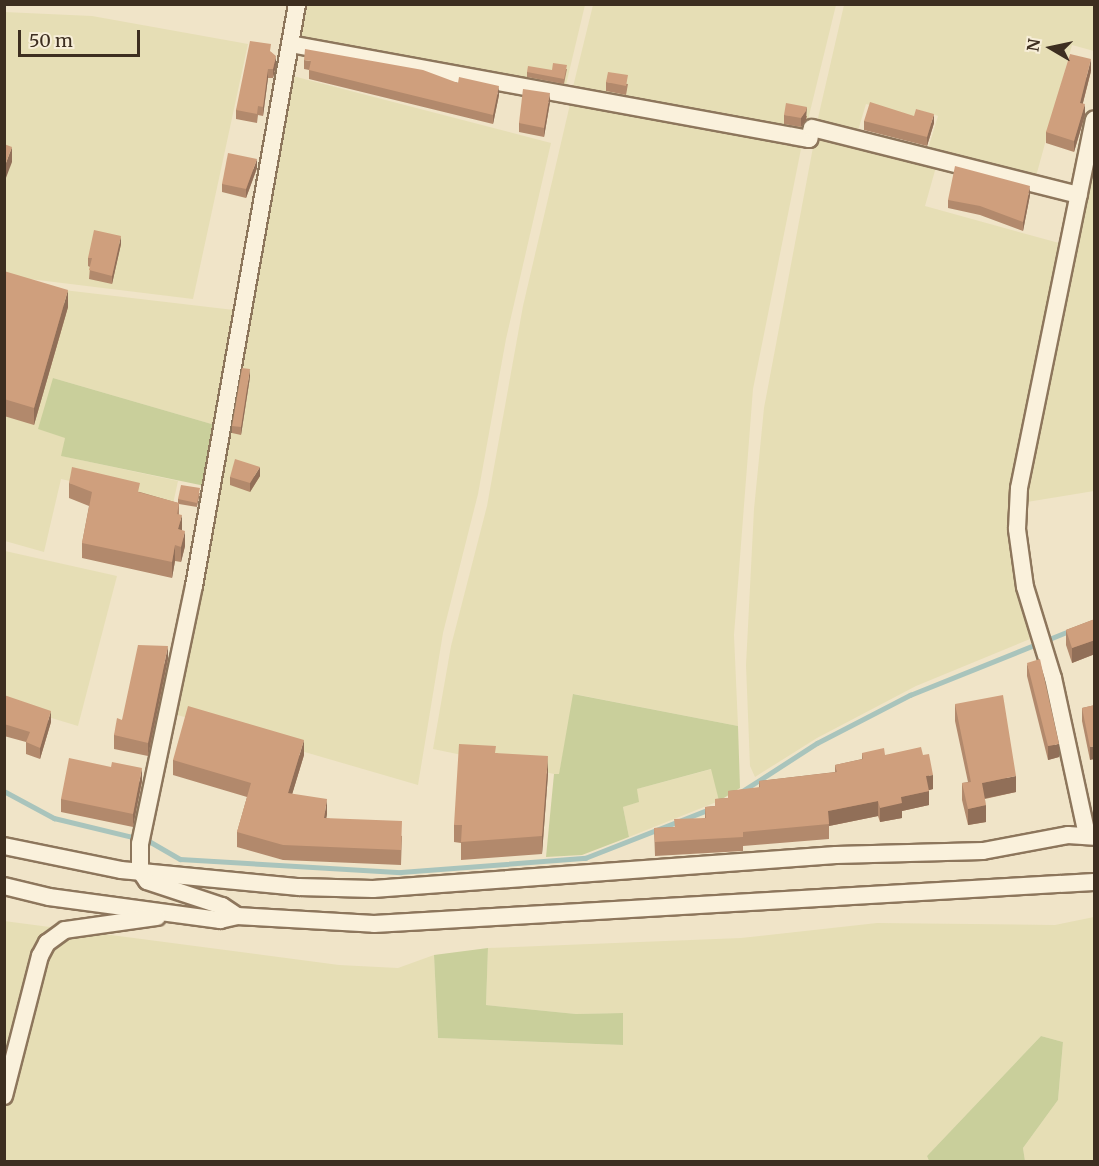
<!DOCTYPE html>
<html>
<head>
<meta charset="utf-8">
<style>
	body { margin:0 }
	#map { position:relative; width:1099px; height:1166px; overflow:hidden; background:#f0e4c8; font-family:Merriweather,serif }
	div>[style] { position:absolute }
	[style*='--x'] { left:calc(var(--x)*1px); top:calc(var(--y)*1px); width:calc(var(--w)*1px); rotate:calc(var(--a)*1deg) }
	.farmland>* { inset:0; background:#e6deb5 }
	.green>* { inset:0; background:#c9cf9b }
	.stream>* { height:4.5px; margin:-2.25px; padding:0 2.25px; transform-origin:2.25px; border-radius:2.25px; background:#a9c4bc }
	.roads { filter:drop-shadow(2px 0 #8d765c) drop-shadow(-2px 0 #8d765c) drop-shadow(0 2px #8d765c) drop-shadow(0 -2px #8d765c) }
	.street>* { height:16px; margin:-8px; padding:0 8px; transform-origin:8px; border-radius:8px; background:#faf1dc }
	.wall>* { inset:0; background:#b2896c }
	.shaded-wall>* { inset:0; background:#916f58 }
	.building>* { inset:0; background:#cf9f7d }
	span { translate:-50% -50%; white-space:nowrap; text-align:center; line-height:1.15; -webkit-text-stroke:4.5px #f7eed8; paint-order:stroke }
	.frame { position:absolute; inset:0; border:6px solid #3d2e20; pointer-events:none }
	.north { position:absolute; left:1021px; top:18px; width:60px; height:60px; -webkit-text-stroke:4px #f7eed8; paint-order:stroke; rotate:279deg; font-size:16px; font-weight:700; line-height:24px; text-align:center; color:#3d2e20 }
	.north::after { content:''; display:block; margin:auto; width:21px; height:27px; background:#3d2e20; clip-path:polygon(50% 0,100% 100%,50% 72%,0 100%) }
	.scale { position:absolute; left:18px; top:30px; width:122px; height:27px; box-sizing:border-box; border:3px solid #3d2e20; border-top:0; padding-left:8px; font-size:18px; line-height:21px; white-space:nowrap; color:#3d2e20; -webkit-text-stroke:4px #f7eed8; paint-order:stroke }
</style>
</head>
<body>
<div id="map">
	<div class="farmland">
		<div style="clip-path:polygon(303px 5px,585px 5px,565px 89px,297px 39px)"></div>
		<div style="clip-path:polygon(593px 5px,836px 5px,806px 128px,804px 132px,693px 108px,572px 91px)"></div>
		<div style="clip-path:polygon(844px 5px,1094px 5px,1094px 51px,1072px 45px,1035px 180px,927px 152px,938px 116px,916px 109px,914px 118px,866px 104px,857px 134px,821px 125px,818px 118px)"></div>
		<div style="clip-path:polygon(4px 12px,92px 16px,248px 44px,193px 299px,5px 276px)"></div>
		<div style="clip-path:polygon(289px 75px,551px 143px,506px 339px,478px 494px,443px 633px,418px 785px,174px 714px)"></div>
		<div style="clip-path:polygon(571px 100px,802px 144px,753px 389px,734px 635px,738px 726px,574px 694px,559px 775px,433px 749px,451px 646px,487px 506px,523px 306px)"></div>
		<div style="clip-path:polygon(821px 137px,936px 167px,925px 206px,1059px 243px,1012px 498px,1011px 558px,1030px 639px,916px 686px,817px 738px,755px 777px,750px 766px,746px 665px,754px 509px,764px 408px,814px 142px)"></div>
		<div style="clip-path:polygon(1094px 143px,1094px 491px,1027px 502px,1033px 454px)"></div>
		<div style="clip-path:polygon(4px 283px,234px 310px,215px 425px,53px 378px,65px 438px,62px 456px,178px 481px,173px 504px,61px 479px,44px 552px,5px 541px)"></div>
		<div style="clip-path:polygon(5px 551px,117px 576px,78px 726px,5px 704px)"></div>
		<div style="clip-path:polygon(712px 769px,719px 801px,629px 837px,623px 807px,638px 802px,637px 789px)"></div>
		<div style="clip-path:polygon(1094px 917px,1094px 1161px,1025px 1161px,1023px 1148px,1058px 1100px,1063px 1042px,1041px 1036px,927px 1156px,929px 1161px,5px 1161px,4px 921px,339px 965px,398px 968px,434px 955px,438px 1038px,622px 1045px,622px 1013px,576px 1014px,486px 1005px,488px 948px,741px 938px,877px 923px,1055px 925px)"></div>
	</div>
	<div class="green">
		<div style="clip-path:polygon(53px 378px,215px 425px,205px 486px,61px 456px,65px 438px,38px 429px)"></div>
		<div style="clip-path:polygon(573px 694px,738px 726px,740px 788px,719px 801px,711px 769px,637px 789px,639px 802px,623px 807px,629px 837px,582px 855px,546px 857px,554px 774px,559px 774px)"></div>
		<div style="clip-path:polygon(488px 948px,486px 1005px,576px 1014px,623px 1013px,623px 1045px,438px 1038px,434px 955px)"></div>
		<div style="clip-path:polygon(1041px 1036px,1063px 1042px,1058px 1100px,1023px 1148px,1025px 1161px,929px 1161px,927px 1156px)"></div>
	</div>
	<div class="stream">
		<div style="--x:4;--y:791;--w:57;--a:28.4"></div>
		<div style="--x:54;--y:818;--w:98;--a:13.6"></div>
		<div style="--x:149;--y:841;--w:36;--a:30"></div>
		<div style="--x:180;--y:859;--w:221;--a:3.4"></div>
		<div style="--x:401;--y:872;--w:185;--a:-4.4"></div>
		<div style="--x:585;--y:858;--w:134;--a:-21.4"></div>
		<div style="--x:741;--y:792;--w:90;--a:-32.8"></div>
		<div style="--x:817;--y:743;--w:105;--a:-27.3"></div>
		<div style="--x:910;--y:695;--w:171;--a:-21.9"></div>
	</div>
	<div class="roads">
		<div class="street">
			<div style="--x:290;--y:44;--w:528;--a:10.37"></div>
			<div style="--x:809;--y:139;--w:11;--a:-75"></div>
			<div style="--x:812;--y:128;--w:275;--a:14.1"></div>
			<div style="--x:1087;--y:835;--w:161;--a:-102.2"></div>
			<div style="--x:1053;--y:678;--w:95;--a:-107.1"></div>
			<div style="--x:1025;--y:587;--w:59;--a:-97.9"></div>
			<div style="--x:1017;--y:529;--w:41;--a:-87.2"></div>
			<div style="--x:1019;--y:488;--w:376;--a:-78.5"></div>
			<div style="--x:4;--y:846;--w:119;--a:11.6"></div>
			<div style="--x:121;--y:870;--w:179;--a:5.5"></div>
			<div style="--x:299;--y:887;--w:74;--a:1.5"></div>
			<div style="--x:373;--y:889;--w:464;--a:-4.2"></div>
			<div style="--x:836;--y:855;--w:147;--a:-1.6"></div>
			<div style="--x:983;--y:851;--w:86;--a:-10.7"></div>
			<div style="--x:1068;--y:835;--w:26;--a:4"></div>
			<div style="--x:4;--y:886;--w:46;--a:13.7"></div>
			<div style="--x:49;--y:897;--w:173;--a:7.7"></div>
			<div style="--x:220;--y:920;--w:17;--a:-13"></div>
			<div style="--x:237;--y:916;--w:137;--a:3.3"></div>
			<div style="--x:374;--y:924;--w:721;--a:-3.34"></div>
			<div style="--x:237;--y:916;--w:18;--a:-146"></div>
			<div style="--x:222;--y:906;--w:79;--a:-161.6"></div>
			<div style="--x:147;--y:881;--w:12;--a:-125"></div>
			<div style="--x:140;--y:871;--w:27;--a:-90"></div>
			<div style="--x:140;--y:844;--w:264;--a:-78.2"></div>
			<div style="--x:194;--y:586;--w:591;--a:-79.96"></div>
			<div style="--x:4;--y:1096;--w:145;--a:-75.6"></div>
			<div style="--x:40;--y:956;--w:15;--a:-62"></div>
			<div style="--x:47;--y:943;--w:22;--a:-36"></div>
			<div style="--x:65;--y:930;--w:93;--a:-8"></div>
		</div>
	</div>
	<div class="wall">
		<div style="clip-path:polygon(271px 52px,276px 65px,273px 78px,268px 78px,263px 116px,258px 115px,257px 123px,236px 119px,236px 110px)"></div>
		<div style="clip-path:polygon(304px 60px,458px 83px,499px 95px,493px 124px,309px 79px,309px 70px,304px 69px)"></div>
		<div style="clip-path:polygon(567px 69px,564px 84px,527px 77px,527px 72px)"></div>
		<div style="clip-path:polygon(1091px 71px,1083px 103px,1085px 115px,1074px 152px,1046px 143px,1046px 132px)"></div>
		<div style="clip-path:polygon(606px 82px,628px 84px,626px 95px,606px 91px)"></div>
		<div style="clip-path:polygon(550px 102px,544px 137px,519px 132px,519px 123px)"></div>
		<div style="clip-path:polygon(784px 115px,807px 116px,806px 120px,801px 127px,784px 124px)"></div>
		<div style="clip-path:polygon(864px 121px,934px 123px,927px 146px,864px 130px)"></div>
		<div style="clip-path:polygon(257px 168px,246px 198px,222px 192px,222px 184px)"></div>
		<div style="clip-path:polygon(1030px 195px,1023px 231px,980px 215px,948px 208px,948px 200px)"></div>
		<div style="clip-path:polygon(121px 244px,112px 284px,89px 279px,90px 267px,88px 266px,88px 258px)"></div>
		<div style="clip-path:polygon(4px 272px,68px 307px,34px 425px,4px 416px)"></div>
		<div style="clip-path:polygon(250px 377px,241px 435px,232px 433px,232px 426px)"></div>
		<div style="clip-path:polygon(260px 476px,250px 492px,230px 485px,230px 477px)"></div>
		<div style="clip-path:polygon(69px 483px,140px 492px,178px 503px,178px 499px,200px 493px,197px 507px,179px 504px,179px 514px,185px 546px,181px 562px,175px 561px,172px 578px,82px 558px,82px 543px,89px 506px,69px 498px)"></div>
		<div style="clip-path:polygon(1095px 619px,1095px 654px,1072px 663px,1066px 645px,1066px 630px)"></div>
		<div style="clip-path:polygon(168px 659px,148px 756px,114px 749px,114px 735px,122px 720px)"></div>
		<div style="clip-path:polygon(1027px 663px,1059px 757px,1048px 760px,1027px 676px)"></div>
		<div style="clip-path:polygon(4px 695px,51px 722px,40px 759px,26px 754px,26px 742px,4px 736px)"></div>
		<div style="clip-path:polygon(955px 704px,1016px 792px,985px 799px,986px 822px,968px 825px,962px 800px,962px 783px,968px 782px,955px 721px)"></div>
		<div style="clip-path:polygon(1095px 705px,1090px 760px,1082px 721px,1082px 708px)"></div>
		<div style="clip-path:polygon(496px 753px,548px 774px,542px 854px,461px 860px,461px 843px,454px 842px,454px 825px)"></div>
		<div style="clip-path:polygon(862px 753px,885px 755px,923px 755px,933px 789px,929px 790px,929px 805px,902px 811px,902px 818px,880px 822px,878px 816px,829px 826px,829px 839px,743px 846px,743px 851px,655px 856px,654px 828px,674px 827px,705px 818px,705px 807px,715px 806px,715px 799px,728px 798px,728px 791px,759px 788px,759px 781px,835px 772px,835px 765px,862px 759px)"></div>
		<div style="clip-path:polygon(304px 755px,292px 794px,327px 814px,326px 818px,402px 836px,401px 865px,283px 860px,237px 847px,237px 832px,247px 797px,173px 775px,173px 760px)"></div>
		<div style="clip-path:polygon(142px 781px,133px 827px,61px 812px,61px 799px)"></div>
	</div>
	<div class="shaded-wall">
		<div style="clip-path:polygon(276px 56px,276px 65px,273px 78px,273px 69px)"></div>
		<div style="clip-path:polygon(1091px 59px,1091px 71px,1080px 114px,1080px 103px)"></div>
		<div style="clip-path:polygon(268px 69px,268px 78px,263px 116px,263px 107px)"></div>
		<div style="clip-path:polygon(499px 86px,499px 95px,493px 124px,493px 115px)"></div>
		<div style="clip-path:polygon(550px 93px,550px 102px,544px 137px,544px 128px)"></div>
		<div style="clip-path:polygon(1085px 104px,1085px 115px,1074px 152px,1074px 141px)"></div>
		<div style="clip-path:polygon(807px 107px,806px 120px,801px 127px,801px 118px)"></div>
		<div style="clip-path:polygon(934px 114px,934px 123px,927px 146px,927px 137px)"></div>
		<div style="clip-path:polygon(12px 147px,12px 162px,4px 183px,4px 168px)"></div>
		<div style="clip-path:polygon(257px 159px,257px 168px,246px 198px,246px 189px)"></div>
		<div style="clip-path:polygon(1030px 186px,1030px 195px,1023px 231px,1023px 222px)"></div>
		<div style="clip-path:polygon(121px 236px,121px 244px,112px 284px,112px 276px)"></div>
		<div style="clip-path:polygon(68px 290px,68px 307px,34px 425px,34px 408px)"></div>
		<div style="clip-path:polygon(250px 369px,250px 377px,241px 435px,241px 427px)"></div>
		<div style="clip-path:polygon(260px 467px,260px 476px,250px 492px,250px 483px)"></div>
		<div style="clip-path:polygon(182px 515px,182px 531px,178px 529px)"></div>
		<div style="clip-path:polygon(185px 531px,185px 546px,181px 562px,181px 547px)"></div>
		<div style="clip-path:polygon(175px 545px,175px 561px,172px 578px,172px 562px)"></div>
		<div style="clip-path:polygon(1095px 640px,1095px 654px,1072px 663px,1072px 648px)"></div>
		<div style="clip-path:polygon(168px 646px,168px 659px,148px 756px,148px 743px)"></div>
		<div style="clip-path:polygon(51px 711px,51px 722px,40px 759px,40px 748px)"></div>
		<div style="clip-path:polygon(304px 740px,304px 755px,288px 808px,288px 793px)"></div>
		<div style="clip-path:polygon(1059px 744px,1059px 757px,1048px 760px,1048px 746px)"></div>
		<div style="clip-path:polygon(1095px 746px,1095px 759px,1090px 760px,1090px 747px)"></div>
		<div style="clip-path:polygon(548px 756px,548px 774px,542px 854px,542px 836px)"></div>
		<div style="clip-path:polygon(142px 768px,142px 781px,133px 827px,133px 814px)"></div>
		<div style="clip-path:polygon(933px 775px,933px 789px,926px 791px,926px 776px)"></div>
		<div style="clip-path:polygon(1016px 776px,1016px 792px,982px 799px,982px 783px)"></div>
		<div style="clip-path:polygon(929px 791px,929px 805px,902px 811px,902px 818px,880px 822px,880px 808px,901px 797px)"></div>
		<div style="clip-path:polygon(327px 799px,327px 814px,324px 833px,324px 818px)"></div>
		<div style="clip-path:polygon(878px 801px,878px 816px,829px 826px,828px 811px)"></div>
		<div style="clip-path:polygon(986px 805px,986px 822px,968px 825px,968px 809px)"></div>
	</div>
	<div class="building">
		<div style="clip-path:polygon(250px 41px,271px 44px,270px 51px,276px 56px,273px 69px,268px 69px,263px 107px,258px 106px,257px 114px,236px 110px)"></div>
		<div style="clip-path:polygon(305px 49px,423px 70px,458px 83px,459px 77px,499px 86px,493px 115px,309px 70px,311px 61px,304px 60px)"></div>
		<div style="clip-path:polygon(1070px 54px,1091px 59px,1080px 103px,1085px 104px,1074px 141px,1046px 132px)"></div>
		<div style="clip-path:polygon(553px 63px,567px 65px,564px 79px,527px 72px,528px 66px,552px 70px)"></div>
		<div style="clip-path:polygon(608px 72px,628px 75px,626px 86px,606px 82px)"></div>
		<div style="clip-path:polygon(523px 89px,550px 93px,544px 128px,519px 123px)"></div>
		<div style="clip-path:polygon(870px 102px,914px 116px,916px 109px,934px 114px,927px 137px,864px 121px)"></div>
		<div style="clip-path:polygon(786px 103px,807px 107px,806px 111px,801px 118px,784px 115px)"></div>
		<div style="clip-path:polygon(4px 144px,12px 147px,4px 168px)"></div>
		<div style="clip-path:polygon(228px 153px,257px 159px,246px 189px,222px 184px)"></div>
		<div style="clip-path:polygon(955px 166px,1030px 186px,1023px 222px,980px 206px,948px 200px)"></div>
		<div style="clip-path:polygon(94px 230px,121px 236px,112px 276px,89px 270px,92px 258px,88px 258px)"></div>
		<div style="clip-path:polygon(4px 271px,68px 290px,34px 408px,4px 399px)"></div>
		<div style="clip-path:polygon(242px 368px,250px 369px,241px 427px,232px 426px)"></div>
		<div style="clip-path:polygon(235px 459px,260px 467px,250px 483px,230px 477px)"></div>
		<div style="clip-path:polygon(72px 467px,140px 483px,138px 492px,179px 503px,177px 514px,182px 515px,178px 529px,185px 531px,181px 547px,175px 545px,172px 562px,82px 543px,92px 492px,69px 483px)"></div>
		<div style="clip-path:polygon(181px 485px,200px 488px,197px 503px,178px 499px)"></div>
		<div style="clip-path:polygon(1095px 619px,1095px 640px,1072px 648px,1066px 630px)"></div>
		<div style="clip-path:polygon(138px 645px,168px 646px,148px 743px,114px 735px,117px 718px,122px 720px)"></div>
		<div style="clip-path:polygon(1040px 659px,1059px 744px,1048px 746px,1027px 663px)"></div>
		<div style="clip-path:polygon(4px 695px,51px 711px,40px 748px,26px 742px,30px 732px,4px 724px)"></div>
		<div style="clip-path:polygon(1003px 695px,1016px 776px,982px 783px,986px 805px,968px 809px,962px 783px,971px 782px,955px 704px)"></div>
		<div style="clip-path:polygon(1095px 705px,1095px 746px,1090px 747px,1082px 708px)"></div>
		<div style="clip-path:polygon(188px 706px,304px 740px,288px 793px,327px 799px,324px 818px,402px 821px,401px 850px,283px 845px,237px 832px,251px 783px,173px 760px)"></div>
		<div style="clip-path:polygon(459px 744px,496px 746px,495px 753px,548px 756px,542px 836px,461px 842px,462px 825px,454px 825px)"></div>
		<div style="clip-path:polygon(921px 747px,923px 755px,929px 754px,933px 775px,926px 776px,929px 791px,901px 797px,902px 803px,880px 808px,878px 801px,828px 811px,829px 824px,743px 832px,743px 837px,655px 842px,654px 828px,675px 827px,674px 819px,706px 818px,705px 807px,715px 806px,715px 799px,728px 798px,728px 791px,760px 787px,759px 781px,837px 772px,835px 765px,863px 759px,862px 753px,884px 748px,885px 755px)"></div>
		<div style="clip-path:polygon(69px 758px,111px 767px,112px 762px,142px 768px,133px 814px,61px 799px)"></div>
	</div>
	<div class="frame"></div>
	<div class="north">N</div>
	<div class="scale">50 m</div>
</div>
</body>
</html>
